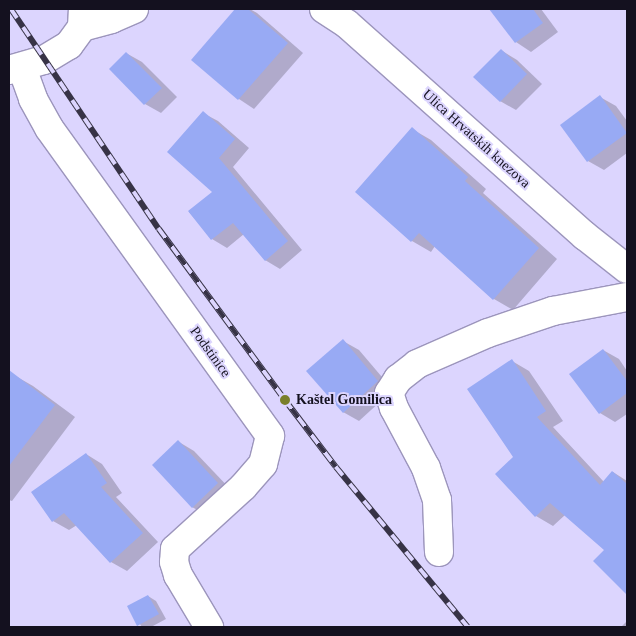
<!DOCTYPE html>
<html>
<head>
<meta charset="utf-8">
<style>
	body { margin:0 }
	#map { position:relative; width:636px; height:636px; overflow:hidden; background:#dcd5fe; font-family:Georgia,serif }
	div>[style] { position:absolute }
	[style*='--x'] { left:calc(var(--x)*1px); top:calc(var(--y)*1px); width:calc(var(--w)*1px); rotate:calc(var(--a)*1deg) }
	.shadow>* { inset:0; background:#0003 }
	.building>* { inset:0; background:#98aaf4 }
	.roads { filter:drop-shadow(1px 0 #9c95bc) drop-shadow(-1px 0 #9c95bc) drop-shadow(0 1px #9c95bc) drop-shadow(0 -1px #9c95bc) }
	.minor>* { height:28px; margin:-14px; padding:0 14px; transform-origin:14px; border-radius:14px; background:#fff }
	.rail>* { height:5.5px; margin-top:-2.75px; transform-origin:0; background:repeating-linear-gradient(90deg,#dcd5fe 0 11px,#373346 0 22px); box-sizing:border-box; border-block:1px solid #373346 }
	.dots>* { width:14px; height:14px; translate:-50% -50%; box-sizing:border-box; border:2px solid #dcd5fe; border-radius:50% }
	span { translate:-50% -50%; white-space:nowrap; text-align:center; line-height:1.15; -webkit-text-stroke:4px #dcd5fe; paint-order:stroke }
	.street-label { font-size:14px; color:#14111f }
	.poi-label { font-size:14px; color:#14111f; font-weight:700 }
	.left { translate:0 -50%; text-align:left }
	.frame { position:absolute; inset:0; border:10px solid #14111f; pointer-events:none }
</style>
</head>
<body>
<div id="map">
	<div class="shadow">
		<div style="clip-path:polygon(237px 9px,250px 9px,257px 13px,303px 53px,254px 109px,239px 99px,193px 59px)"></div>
		<div style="clip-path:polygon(541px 9px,558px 32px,531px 52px,516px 42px,491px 10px)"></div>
		<div style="clip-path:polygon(501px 50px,517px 60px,542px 84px,516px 110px,500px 101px)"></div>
		<div style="clip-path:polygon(126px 53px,142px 62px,177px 97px,161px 113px,145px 104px)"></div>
		<div style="clip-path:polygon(600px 97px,616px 106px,627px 121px,627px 153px,604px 170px,588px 161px,562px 125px)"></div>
		<div style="clip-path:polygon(203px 113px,218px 121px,249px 148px,233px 167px,302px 250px,280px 269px,265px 260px,244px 234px,227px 248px,212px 239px,189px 212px,214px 192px)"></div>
		<div style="clip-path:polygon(412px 129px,431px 140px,486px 189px,483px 193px,557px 259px,513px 310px,494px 299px,435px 246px,431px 252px,412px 241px,356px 192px)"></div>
		<div style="clip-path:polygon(343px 341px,359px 350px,393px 390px,359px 421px,343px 412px)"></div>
		<div style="clip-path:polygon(603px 350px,619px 359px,627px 371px,627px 414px,615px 422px,600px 413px)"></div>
		<div style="clip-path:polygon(512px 361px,529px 371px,563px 421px,553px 427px,604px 482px,613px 472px,627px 481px,627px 593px,595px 561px,606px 550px,565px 515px,553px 526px,536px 516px,514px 458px)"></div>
		<div style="clip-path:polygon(12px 374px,33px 386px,75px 417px,12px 501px,9px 500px,9px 379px)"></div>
		<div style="clip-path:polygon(179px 442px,194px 451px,233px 492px,208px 516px,192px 507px)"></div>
		<div style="clip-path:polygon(86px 454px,102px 464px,122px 493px,116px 497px,158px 542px,127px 571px,111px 562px,77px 525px,69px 530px,53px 521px)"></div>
		<div style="clip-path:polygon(148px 596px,156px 601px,166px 619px,151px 627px,142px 627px,128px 607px)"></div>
		<div style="clip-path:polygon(627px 621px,627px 627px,621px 627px)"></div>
	</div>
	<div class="building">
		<div style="clip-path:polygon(235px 9px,248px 9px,288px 43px,238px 100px,191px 60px)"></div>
		<div style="clip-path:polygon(489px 9px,533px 9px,543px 23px,515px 43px)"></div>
		<div style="clip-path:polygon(501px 49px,527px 74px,500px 102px,473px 77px)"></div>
		<div style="clip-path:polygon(126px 52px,162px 88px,144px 105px,109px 69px)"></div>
		<div style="clip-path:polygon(600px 95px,627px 133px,587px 162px,560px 125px)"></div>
		<div style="clip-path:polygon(203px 111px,235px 139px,219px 158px,288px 241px,265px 261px,233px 223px,211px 240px,188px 211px,212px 192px,167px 152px)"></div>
		<div style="clip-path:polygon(412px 127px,468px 177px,465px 181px,539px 248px,493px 300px,419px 233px,411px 242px,355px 192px)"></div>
		<div style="clip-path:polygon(343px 339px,378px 381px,343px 413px,306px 371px)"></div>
		<div style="clip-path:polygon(603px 349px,627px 381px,627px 393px,599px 414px,569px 374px)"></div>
		<div style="clip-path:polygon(512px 359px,546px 411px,537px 417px,600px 485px,612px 471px,627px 484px,627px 595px,593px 561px,604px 550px,550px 503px,535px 517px,495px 474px,513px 457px,467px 389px)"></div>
		<div style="clip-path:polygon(9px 370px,55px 405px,9px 466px)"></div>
		<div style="clip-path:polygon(178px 440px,218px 483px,192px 508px,152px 465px)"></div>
		<div style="clip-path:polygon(86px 453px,107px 483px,101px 487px,143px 533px,110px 563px,64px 513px,52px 522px,31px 492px)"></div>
		<div style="clip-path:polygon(148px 595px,159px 614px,137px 626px,127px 606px)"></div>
	</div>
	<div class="roads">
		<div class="minor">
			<div style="--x:324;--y:9;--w:27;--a:33"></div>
			<div style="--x:347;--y:24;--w:319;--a:41.7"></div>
			<div style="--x:585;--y:236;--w:53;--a:38.2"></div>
			<div style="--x:82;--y:27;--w:30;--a:-15"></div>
			<div style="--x:111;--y:19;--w:25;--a:-23"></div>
			<div style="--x:22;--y:68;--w:33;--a:70"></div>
			<div style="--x:33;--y:99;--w:33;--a:61"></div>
			<div style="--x:49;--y:128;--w:379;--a:54.3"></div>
			<div style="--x:270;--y:436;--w:29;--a:104"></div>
			<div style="--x:263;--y:464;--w:30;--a:131"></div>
			<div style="--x:243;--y:487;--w:92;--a:137.6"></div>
			<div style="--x:175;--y:549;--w:13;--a:94"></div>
			<div style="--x:174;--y:562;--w:14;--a:73"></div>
			<div style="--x:178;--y:575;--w:61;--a:59.2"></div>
			<div style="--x:9;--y:70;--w:36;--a:-16"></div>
			<div style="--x:44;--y:60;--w:29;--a:-31"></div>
			<div style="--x:69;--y:45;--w:22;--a:-54"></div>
			<div style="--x:82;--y:27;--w:18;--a:-87"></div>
			<div style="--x:439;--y:552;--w:52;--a:-92.2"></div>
			<div style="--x:437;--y:500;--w:34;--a:-109"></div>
			<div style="--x:426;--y:468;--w:68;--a:-118.1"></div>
			<div style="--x:394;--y:408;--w:16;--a:-108"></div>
			<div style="--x:389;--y:393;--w:17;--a:-57"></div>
			<div style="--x:398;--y:379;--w:24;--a:-38"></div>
			<div style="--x:417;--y:364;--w:77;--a:-23.6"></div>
			<div style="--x:488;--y:333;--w:69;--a:-18.7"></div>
			<div style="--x:553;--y:311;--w:75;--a:-10.7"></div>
		</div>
	</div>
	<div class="rail">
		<div style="--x:11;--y:9;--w:265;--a:56.1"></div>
		<div style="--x:159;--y:229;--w:212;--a:53.6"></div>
		<div style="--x:285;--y:400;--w:84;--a:52.7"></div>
		<div style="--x:336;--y:467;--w:207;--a:50.5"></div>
	</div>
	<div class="dots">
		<div style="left:285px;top:400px;background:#7a7f2a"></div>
	</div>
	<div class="street-label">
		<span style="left:476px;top:139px;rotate:42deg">Ulica Hrvatskih knezova</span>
		<span style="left:210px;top:352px;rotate:54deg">Podstinice</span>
	</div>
	<div class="poi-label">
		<span class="left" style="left:296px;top:400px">Kaštel Gomilica</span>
	</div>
	<div class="frame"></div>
</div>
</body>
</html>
